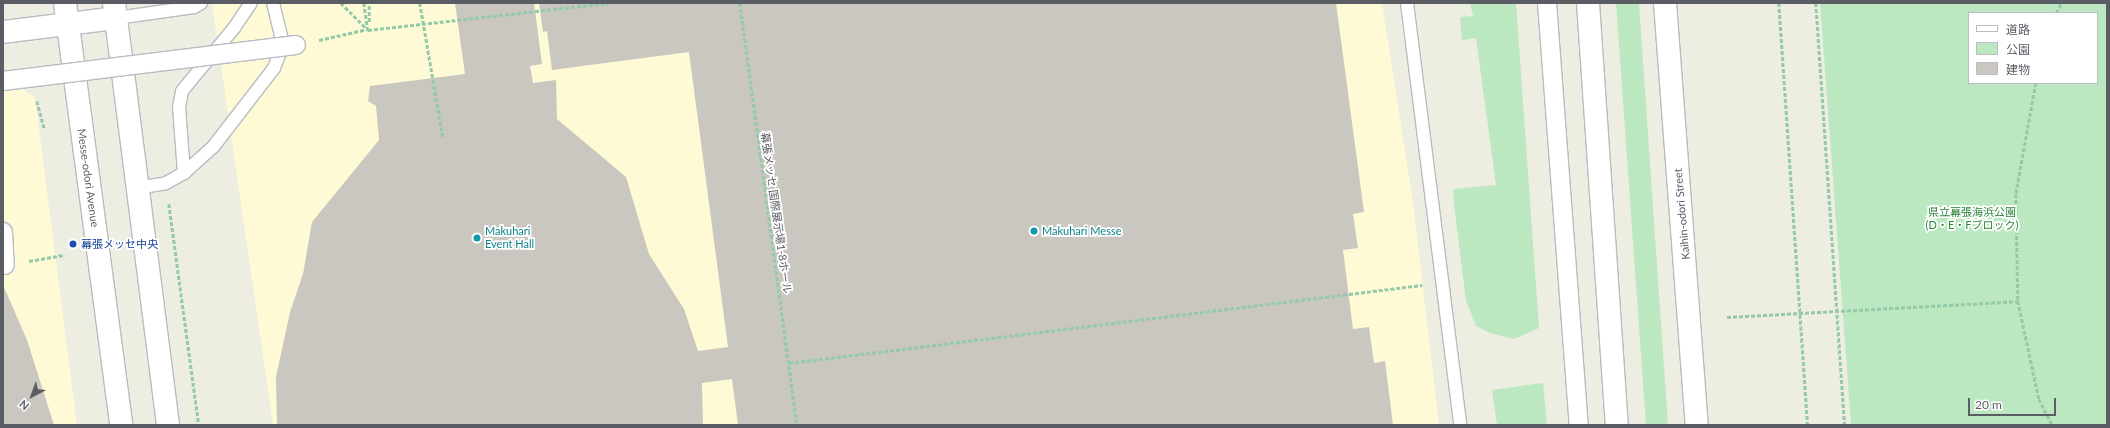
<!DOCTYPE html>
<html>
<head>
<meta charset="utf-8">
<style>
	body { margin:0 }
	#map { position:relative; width:2110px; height:428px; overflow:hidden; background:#eeede1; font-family:Lato,"Noto Sans JP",sans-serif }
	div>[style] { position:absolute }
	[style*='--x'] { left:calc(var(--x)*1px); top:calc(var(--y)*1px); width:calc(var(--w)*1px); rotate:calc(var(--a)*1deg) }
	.commercial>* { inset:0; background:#fffad6 }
	.green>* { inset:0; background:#bce8c1 }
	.building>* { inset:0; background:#c9c7bf }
	.path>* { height:2.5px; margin-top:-1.25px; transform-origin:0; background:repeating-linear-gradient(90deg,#94c9aa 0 4px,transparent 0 6px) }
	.roads { filter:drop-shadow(1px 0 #b9bbc2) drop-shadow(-1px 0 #b9bbc2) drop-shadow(0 1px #b9bbc2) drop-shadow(0 -1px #b9bbc2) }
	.service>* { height:12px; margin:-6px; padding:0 6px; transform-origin:6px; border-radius:6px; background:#fff }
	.pedestrian>* { height:18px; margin:-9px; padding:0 9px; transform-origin:9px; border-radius:9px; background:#fff }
	.tertiary>* { height:22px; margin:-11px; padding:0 11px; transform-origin:11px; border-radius:11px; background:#fff }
	.bridges { filter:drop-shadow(1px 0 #b9bbc2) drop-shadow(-1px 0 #b9bbc2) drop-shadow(0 1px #b9bbc2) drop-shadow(0 -1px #b9bbc2) }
	.pedestrian-bridge>* { height:18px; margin:-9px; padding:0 9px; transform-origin:9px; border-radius:9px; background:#fff }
	.dots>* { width:11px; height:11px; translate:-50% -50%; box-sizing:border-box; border:2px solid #fff; border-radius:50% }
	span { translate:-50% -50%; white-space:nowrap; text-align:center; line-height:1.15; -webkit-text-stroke:3.5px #fff; paint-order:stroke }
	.street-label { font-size:11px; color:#5a5d64 }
	.park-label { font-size:11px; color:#2e863d }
	.culture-label { font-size:11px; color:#0d838f }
	.left { translate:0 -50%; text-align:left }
	.transit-label { font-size:11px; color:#164399 }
	.frame { position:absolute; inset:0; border:4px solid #5a5d64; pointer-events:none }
	.legend { position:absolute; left:1968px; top:12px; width:130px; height:72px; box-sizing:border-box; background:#fff; border:1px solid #bdbec1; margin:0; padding:5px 7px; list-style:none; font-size:12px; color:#5a5d64 }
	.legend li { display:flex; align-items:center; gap:8px; height:20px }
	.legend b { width:20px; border:1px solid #bdbec1 }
	.north { position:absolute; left:12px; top:376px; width:40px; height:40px; -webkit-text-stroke:3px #fff; paint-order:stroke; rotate:221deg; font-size:11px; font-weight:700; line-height:16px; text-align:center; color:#5a5d64 }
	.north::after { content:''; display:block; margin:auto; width:14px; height:18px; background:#5a5d64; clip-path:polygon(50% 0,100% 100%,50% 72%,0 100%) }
	.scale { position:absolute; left:1968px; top:398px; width:88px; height:18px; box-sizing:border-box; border:2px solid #5a5d64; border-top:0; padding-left:5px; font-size:12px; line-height:14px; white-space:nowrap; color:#5a5d64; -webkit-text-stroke:3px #fff; paint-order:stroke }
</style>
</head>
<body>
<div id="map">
	<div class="commercial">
		<div style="clip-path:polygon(212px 3px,1382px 3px,1413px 203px,1439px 425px,273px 425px)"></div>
		<div style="clip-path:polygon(3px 74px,35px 98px,77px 425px,3px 425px)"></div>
	</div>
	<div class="green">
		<div style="clip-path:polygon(1470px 3px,1516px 3px,1539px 328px,1514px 339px,1490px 333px,1476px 326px,1466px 301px,1454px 204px,1453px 189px,1496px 185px,1476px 38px,1462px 40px,1460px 17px,1473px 16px)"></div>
		<div style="clip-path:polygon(1616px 3px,1639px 3px,1668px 425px,1646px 425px)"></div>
		<div style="clip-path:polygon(evenodd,1820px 3px,2107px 3px,2107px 425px,1851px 425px,1820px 3px,1969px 13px,2097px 13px,2097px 83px,1969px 83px,1969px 13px)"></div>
		<div style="clip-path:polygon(1543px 383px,1547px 425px,1497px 425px,1492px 390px)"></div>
	</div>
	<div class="building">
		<div style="clip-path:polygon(455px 3px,534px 3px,542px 64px,530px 66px,533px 83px,556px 80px,557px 119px,626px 177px,649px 254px,684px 309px,698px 351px,728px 347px,689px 52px,552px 70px,547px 31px,543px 32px,539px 3px,1336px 3px,1364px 212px,1353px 214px,1358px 248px,1343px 250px,1353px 329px,1369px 327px,1374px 363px,1385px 361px,1393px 425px,738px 425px,732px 379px,702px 383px,703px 425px,277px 425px,276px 377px,290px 312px,303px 274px,312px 222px,379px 140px,376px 106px,368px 101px,370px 86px,465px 74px)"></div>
		<div style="clip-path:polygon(3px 285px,27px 340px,54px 425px,3px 425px)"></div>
	</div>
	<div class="path">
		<div style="--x:341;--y:3;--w:38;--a:45"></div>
		<div style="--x:364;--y:3;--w:27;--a:82"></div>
		<div style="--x:368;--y:30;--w:242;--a:-6.4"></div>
		<div style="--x:420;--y:3;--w:136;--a:80.3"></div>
		<div style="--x:740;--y:3;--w:426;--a:82.3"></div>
		<div style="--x:1779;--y:3;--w:423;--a:86.1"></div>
		<div style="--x:1816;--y:3;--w:423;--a:86.1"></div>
		<div style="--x:2056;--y:13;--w:11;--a:-63"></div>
		<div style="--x:369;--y:22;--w:19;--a:-90"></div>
		<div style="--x:319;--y:40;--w:50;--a:-12.7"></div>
		<div style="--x:2036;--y:83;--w:113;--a:100.2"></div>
		<div style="--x:2016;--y:194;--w:107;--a:88.9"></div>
		<div style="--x:2018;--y:301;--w:100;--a:77.9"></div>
		<div style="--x:2039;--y:399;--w:29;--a:63"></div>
		<div style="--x:37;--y:101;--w:28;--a:75"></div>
		<div style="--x:169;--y:204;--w:223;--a:82.3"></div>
		<div style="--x:29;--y:261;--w:35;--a:-10"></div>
		<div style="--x:1727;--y:317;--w:291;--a:-3.1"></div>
		<div style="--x:789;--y:363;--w:638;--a:-7.02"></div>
	</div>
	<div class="roads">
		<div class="service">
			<div style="--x:1407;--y:3;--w:425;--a:82.8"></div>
			<div style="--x:116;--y:18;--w:79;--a:-8"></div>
			<div style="--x:194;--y:7;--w:8;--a:-30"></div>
			<div style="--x:184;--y:173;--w:66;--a:-94.3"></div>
			<div style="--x:179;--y:107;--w:16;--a:-79"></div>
			<div style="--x:182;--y:91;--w:82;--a:-50.5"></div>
			<div style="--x:234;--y:28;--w:30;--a:-56"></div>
			<div style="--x:136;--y:188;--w:30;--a:-9"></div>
			<div style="--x:166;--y:183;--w:21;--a:-29"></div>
			<div style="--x:184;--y:173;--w:39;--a:-42"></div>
			<div style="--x:213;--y:147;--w:100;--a:-52.3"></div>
			<div style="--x:274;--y:68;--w:26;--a:-69"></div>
			<div style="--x:283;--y:44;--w:42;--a:-103.7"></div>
		</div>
		<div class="pedestrian">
			<div style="--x:1547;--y:3;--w:423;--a:85.7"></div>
			<div style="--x:3;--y:232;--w:33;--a:87"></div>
		</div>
		<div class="tertiary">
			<div style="--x:65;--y:3;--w:426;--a:82.4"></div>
			<div style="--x:114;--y:3;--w:425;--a:82.7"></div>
			<div style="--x:1588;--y:3;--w:423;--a:86.1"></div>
			<div style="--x:1665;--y:3;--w:423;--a:85.7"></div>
			<div style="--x:3;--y:32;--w:114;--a:-7.1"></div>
		</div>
	</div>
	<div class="bridges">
		<div class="pedestrian-bridge">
			<div style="--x:3;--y:81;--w:295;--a:-7"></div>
		</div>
	</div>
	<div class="dots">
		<div style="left:1034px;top:231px;background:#0f9aa8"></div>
		<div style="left:477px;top:238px;background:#0f9aa8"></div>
		<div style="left:73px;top:244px;background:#1a4fb4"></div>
	</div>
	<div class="street-label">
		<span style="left:88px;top:178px;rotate:82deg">Messe-odori Avenue</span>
		<span style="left:776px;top:213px;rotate:82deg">幕張メッセ 国際展示場1-8ホール</span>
		<span style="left:1682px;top:214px;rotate:-95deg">Kaihin-odori Street</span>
	</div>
	<div class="park-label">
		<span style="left:1972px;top:219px">県立幕張海浜公園<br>(D・E・Fブロック)</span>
	</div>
	<div class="culture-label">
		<span class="left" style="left:1042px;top:231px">Makuhari Messe</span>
		<span class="left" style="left:485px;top:238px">Makuhari<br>Event Hall</span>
	</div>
	<div class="transit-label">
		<span class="left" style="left:81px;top:244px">幕張メッセ中央</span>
	</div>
	<div class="frame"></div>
	<ul class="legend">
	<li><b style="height:5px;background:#fff"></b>道路</li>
	<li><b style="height:11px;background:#bce8c1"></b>公園</li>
	<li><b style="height:11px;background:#c9c7bf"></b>建物</li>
	</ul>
	<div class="north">N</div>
	<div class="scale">20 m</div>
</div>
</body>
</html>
